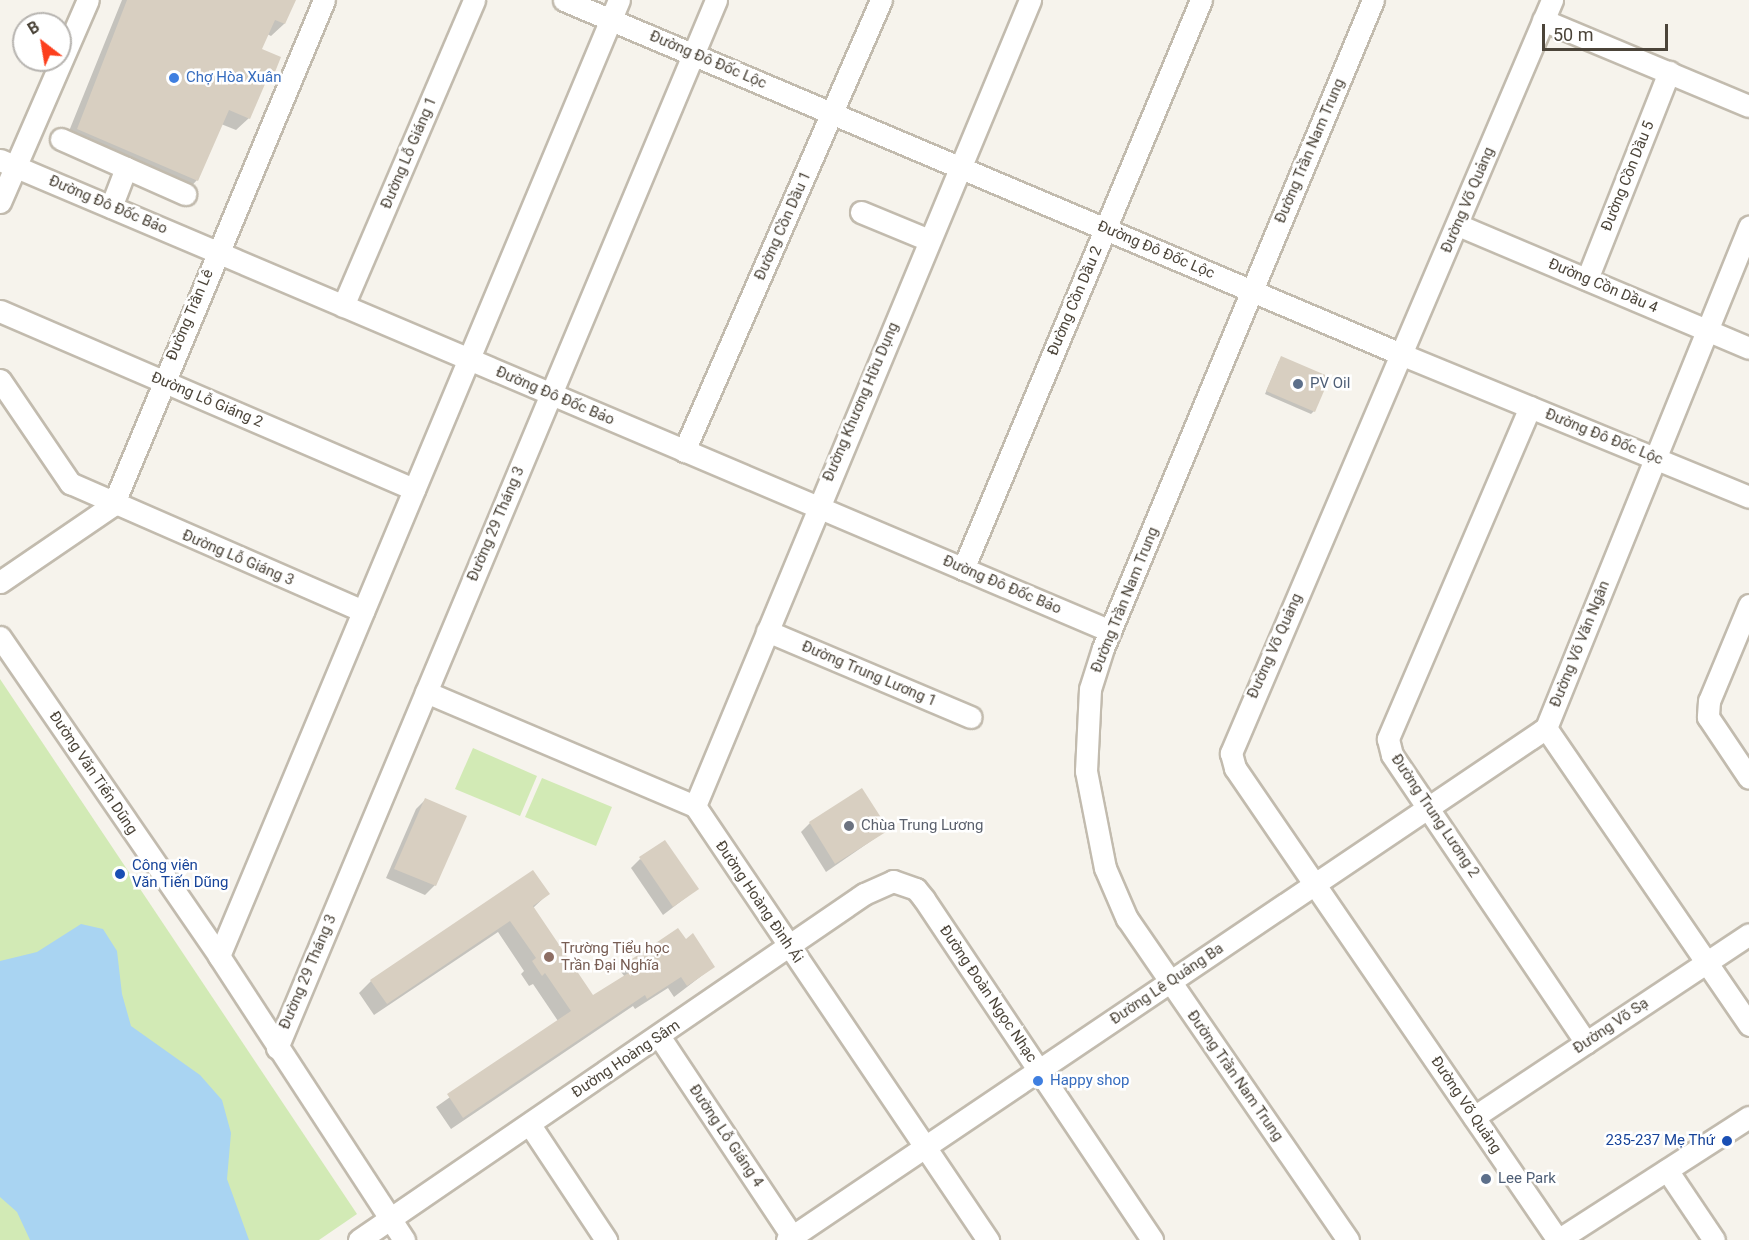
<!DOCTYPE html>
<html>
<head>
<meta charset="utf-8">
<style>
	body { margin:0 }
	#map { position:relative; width:1749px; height:1240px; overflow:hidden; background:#f6f3ec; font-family:Roboto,sans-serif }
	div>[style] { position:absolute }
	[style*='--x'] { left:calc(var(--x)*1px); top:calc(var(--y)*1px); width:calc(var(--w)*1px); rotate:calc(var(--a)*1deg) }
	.green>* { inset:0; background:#d2eab5 }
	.water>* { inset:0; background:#a9d4f2 }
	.shadow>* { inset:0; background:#0003 }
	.building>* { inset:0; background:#d8cfc1 }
	.roads { filter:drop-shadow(2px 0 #c2bbae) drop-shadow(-2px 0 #c2bbae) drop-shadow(0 2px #c2bbae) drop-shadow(0 -2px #c2bbae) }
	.minor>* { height:21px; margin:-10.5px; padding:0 10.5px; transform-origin:10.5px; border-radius:10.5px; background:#fff }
	.dots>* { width:16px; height:16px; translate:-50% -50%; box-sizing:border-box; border:3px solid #fff; border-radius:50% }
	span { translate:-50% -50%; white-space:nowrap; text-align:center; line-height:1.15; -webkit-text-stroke:5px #fff; paint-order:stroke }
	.street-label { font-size:15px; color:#4b4439 }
	.shop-label { font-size:15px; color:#366cbe }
	.left { translate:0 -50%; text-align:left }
	.service-label { font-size:15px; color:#4e5e75 }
	.worship-label { font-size:15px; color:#5b616d }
	.transit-label { font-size:15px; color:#164399 }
	.right { translate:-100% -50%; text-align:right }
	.education-label { font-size:15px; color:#785e54 }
	.north { position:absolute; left:12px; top:12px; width:60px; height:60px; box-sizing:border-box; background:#fff; border:2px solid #b7b4b0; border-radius:50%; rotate:329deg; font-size:16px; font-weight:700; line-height:24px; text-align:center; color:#4b4439 }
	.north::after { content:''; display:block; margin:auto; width:21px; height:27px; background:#fc3f1d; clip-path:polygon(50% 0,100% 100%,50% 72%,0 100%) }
	.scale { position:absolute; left:1542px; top:24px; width:126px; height:27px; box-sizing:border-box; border:3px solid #4b4439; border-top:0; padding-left:8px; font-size:18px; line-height:21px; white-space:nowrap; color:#4b4439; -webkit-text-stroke:4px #fff; paint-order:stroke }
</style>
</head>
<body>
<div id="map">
	<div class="green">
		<div style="clip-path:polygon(0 679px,357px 1214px,319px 1240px,0 1240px)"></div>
		<div style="clip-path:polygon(473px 748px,537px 776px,520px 816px,455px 789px)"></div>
		<div style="clip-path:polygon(542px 778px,612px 807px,596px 846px,525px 817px)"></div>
	</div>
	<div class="water">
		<div style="clip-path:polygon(81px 924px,103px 929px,117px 951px,122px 994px,131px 1026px,200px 1075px,222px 1100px,231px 1133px,227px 1179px,249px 1240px,30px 1240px,17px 1212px,0 1197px,0 961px,37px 952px)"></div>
	</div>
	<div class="shadow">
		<div style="clip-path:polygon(122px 0,294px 0,284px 24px,271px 36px,267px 34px,260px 50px,274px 71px,265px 80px,249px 118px,236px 130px,221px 124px,197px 180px,185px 193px,65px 141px)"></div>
		<div style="clip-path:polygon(1279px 361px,1314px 411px,1311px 414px,1265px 394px)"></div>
		<div style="clip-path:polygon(425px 800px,465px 817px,435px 885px,425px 895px,386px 878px,416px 809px)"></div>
		<div style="clip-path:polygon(810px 823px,887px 830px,826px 872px,801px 832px)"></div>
		<div style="clip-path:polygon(640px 859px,697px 889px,663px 915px,631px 868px)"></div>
		<div style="clip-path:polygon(548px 894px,533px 908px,593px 997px,625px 977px,621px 972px,633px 960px,685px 941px,713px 967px,674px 997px,668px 988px,635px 1009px,633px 1006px,451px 1129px,436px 1107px,558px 1021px,533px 984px,529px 986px,521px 974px,524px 971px,498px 932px,374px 1015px,359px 993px,371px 981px)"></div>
	</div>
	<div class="building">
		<div style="clip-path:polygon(127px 0,296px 0,285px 24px,275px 20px,262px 49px,281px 57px,275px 72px,271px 70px,250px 119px,229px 110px,198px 181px,77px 129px)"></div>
		<div style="clip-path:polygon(1281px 356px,1330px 377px,1315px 412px,1266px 391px)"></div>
		<div style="clip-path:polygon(862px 788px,889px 830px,835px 864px,809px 822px)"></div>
		<div style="clip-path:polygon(425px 798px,467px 816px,436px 886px,394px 869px)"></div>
		<div style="clip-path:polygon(665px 840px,699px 889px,673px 907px,639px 857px)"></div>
		<div style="clip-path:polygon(533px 870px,550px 894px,533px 906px,593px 995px,638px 967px,632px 959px,678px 928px,686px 939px,693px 933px,715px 967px,687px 986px,681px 977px,647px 999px,645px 995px,463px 1118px,447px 1094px,571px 1011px,545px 973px,542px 976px,532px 961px,536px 958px,510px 921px,387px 1004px,370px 980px)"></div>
	</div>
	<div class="roads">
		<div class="minor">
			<div style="--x:564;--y:0;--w:911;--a:22.93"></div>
			<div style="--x:1403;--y:355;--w:374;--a:22.3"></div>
			<div style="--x:1552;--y:0;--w:819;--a:113.09"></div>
			<div style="--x:1231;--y:753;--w:16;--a:75"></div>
			<div style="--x:1235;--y:768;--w:572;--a:55.62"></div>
			<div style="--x:1543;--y:20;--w:223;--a:22.7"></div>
			<div style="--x:61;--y:139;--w:136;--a:23.9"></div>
			<div style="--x:0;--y:160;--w:1206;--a:22.99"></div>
			<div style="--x:0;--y:202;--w:220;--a:-66.5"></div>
			<div style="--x:111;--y:207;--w:42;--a:-69"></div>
			<div style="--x:861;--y:212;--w:74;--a:22.4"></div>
			<div style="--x:1458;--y:225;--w:316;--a:22.9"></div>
			<div style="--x:1587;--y:279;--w:223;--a:-68.4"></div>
			<div style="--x:343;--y:306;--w:333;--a:-66.8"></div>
			<div style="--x:0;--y:311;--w:451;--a:23.3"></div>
			<div style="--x:0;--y:380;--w:125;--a:55.8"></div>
			<div style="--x:70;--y:483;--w:320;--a:23.6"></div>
			<div style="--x:1530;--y:407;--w:361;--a:113.2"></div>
			<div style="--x:1388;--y:739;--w:16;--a:76"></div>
			<div style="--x:1392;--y:755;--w:347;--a:56"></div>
			<div style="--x:684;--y:451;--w:492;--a:-66.4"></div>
			<div style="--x:963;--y:569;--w:617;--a:-67.3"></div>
			<div style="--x:0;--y:582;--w:137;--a:-34.3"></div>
			<div style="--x:113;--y:505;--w:547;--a:-67.32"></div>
			<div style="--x:1749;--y:605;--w:104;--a:112.6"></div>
			<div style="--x:1709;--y:701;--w:16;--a:94"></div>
			<div style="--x:1708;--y:717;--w:73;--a:56.1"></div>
			<div style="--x:767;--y:631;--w:221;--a:22.9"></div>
			<div style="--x:0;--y:637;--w:387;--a:55.5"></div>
			<div style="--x:219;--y:956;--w:339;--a:56.9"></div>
			<div style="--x:426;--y:692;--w:292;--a:23"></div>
			<div style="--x:695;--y:806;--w:524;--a:55.98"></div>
			<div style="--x:1546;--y:728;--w:541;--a:-67.94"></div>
			<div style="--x:1546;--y:728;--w:360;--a:55.6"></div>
			<div style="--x:695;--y:806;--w:873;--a:-67.43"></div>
			<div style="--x:219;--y:956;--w:1036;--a:-67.3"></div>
			<div style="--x:659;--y:1036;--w:240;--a:56.4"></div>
			<div style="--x:277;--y:1048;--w:1136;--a:-67.27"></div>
			<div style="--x:1474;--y:1117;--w:330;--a:-33.6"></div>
			<div style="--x:530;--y:1125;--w:138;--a:56.5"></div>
			<div style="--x:1667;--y:1170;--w:84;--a:56.1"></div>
			<div style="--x:359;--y:1240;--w:612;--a:-34.42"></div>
			<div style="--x:864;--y:894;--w:32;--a:-24"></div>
			<div style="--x:893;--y:881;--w:24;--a:19"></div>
			<div style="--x:916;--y:889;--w:13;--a:51"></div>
			<div style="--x:924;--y:899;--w:410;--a:56.2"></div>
			<div style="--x:787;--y:1240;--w:916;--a:-34"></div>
			<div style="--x:1348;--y:1240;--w:390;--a:-124.5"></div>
			<div style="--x:1127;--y:919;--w:56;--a:-113.3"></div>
			<div style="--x:1105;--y:868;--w:99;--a:-101.1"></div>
			<div style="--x:1086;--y:771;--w:82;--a:-87.2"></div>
			<div style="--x:1090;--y:689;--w:43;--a:-72.4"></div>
			<div style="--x:1103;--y:648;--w:702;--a:-67.38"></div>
			<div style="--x:1558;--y:1240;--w:227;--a:-32.8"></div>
		</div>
	</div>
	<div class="dots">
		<div style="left:174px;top:78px;background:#3f7fe0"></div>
		<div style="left:1298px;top:384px;background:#5c6f8a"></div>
		<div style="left:849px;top:826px;background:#6b7280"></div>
		<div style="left:120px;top:874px;background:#1a4fb4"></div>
		<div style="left:549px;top:957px;background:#8d6e63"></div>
		<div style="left:1038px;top:1081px;background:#3f7fe0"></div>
		<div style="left:1727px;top:1141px;background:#1a4fb4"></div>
		<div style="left:1486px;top:1179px;background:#5c6f8a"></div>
	</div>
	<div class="street-label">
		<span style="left:708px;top:60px;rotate:23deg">Đường Đô Đốc Lộc</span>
		<span style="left:1310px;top:151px;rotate:-67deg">Đường Trần Nam Trung</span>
		<span style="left:409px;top:153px;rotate:-67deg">Đường Lỗ Giáng 1</span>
		<span style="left:1628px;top:176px;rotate:-68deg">Đường Cồn Dầu 5</span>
		<span style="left:1468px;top:200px;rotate:-67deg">Đường Võ Quảng</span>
		<span style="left:108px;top:205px;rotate:23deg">Đường Đô Đốc Bảo</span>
		<span style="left:783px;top:226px;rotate:-66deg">Đường Cồn Dầu 1</span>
		<span style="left:1156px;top:250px;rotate:23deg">Đường Đô Đốc Lộc</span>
		<span style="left:1603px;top:286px;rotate:23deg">Đường Cồn Dầu 4</span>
		<span style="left:1075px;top:301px;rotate:-67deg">Đường Cồn Dầu 2</span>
		<span style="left:190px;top:315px;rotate:-67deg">Đường Trần Lê</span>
		<span style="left:555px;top:396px;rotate:23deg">Đường Đô Đốc Bảo</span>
		<span style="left:207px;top:400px;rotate:23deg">Đường Lỗ Giáng 2</span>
		<span style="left:861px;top:402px;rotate:-67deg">Đường Khương Hữu Dụng</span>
		<span style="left:1604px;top:437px;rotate:22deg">Đường Đô Đốc Lộc</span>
		<span style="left:496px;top:524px;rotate:-67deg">Đường 29 Tháng 3</span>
		<span style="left:238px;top:558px;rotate:23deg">Đường Lỗ Giáng 3</span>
		<span style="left:1002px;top:585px;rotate:23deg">Đường Đô Đốc Bảo</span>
		<span style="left:1125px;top:600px;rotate:-68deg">Đường Trần Nam Trung</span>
		<span style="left:1580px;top:644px;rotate:-68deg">Đường Võ Văn Ngân</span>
		<span style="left:1275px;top:646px;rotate:-66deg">Đường Võ Quảng</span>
		<span style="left:869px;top:674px;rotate:23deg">Đường Trung Lương 1</span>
		<span style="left:93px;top:773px;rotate:56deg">Đường Văn Tiến Dũng</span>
		<span style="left:1435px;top:816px;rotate:56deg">Đường Trung Lương 2</span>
		<span style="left:759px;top:902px;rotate:56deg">Đường Hoàng Đình Ái</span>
		<span style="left:308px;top:972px;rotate:-67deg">Đường 29 Tháng 3</span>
		<span style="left:1167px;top:984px;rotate:-34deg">Đường Lê Quảng Ba</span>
		<span style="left:988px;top:994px;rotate:56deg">Đường Đoàn Ngọc Nhạc</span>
		<span style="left:1611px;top:1026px;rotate:-34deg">Đường Võ Sạ</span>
		<span style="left:626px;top:1059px;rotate:-34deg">Đường Hoàng Sâm</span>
		<span style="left:1235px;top:1076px;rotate:55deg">Đường Trần Nam Trung</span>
		<span style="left:1466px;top:1105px;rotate:56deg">Đường Võ Quảng</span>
		<span style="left:726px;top:1136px;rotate:56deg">Đường Lỗ Giáng 4</span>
	</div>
	<div class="shop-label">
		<span class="left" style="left:186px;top:78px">Chợ Hòa Xuân</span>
		<span class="left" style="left:1050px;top:1081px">Happy shop</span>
	</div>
	<div class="service-label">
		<span class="left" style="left:1310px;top:384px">PV Oil</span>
		<span class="left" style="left:1498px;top:1179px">Lee Park</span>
	</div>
	<div class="worship-label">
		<span class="left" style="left:861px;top:826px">Chùa Trung Lương</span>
	</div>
	<div class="transit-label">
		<span class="left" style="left:132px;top:874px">Công viên<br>Văn Tiến Dũng</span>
		<span class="right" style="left:1715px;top:1141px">235-237 Mẹ Thứ</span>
	</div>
	<div class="education-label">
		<span class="left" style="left:561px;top:957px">Trường Tiểu học<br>Trần Đại Nghĩa</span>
	</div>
	<div class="north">B</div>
	<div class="scale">50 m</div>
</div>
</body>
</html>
